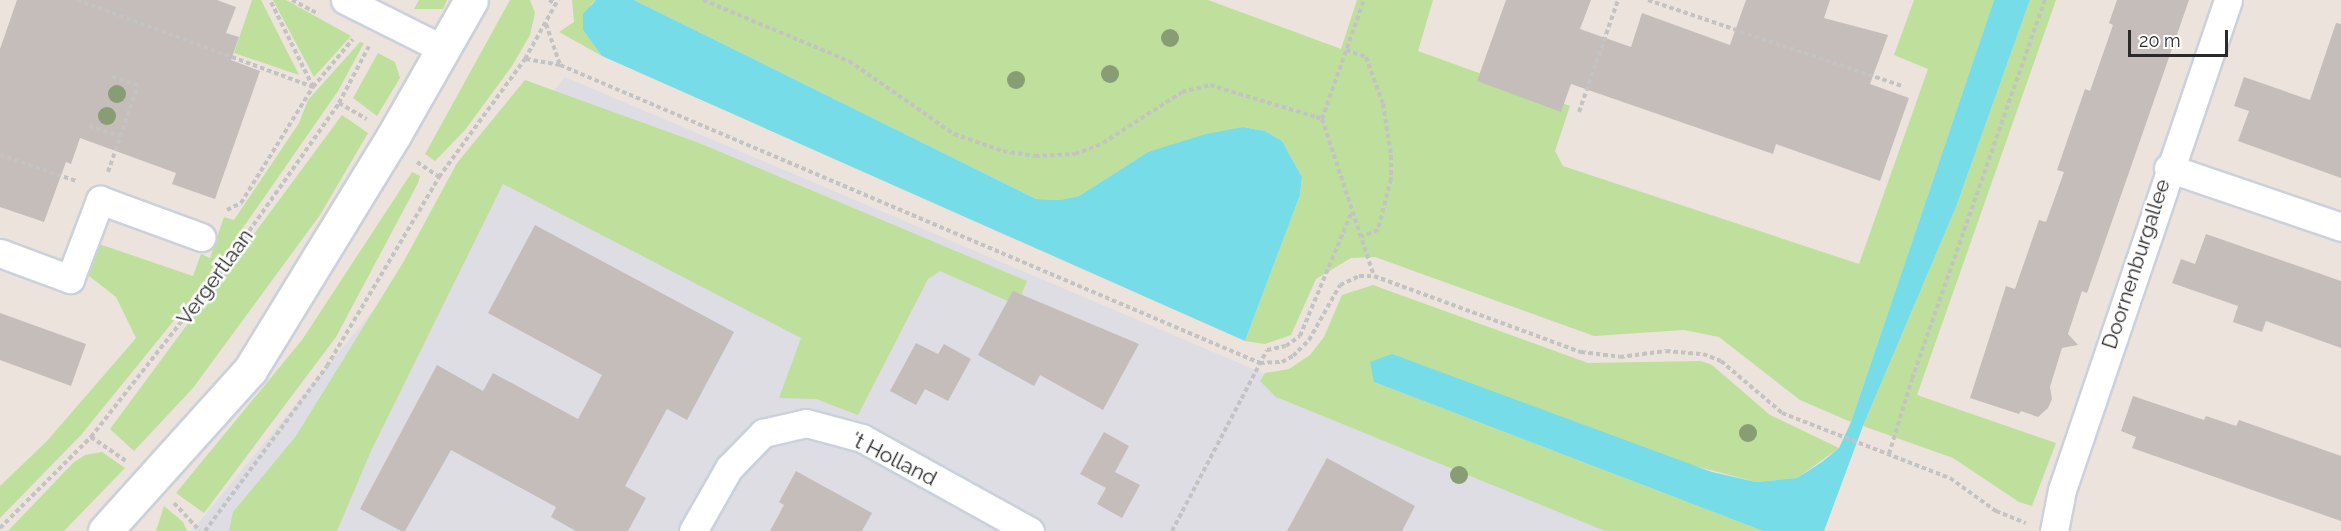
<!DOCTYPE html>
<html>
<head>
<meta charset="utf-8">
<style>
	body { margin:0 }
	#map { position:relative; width:2341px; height:531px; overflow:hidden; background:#ece3dd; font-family:Raleway,sans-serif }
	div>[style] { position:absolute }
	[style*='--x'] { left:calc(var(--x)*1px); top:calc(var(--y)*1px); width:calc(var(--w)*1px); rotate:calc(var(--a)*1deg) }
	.industrial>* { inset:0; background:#dedde4 }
	.green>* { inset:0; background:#bfdf9c }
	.water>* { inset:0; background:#76dde8 }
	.building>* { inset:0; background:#c4bdba }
	.path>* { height:4px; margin-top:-2px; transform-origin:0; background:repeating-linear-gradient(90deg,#c3c3c3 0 4.5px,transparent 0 7.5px) }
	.roads { filter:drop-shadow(2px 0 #cbd1db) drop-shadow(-2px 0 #cbd1db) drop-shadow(0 2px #cbd1db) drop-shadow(0 -2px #cbd1db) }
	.minor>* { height:27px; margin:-13.5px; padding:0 13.5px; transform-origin:13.5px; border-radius:13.5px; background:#fff }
	.tertiary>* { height:33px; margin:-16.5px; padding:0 16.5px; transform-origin:16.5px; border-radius:16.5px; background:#fff }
	.trees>* { width:18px; height:18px; margin:-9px; border-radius:50%; background:#899d74 }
	span { translate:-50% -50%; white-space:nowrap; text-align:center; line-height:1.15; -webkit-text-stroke:5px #fff; paint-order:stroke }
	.street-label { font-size:21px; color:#2a2a2a }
	.scale { position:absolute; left:2128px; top:30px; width:100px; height:27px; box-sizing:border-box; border:3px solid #2a2a2a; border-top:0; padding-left:8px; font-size:18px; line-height:21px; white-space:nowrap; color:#2a2a2a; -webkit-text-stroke:4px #fff; paint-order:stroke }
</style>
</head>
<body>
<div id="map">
	<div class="industrial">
		<div style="clip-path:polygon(565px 77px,1635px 531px,192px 531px)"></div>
	</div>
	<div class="green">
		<div style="clip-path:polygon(252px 0,261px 0,299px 75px,234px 53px)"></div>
		<div style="clip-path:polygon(273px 0,286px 0,351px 36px,314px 77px)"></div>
		<div style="clip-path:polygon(419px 0,447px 0,443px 9px,414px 9px)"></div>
		<div style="clip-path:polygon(510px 0,530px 0,535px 13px,530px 35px,512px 66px,465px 130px,435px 161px,425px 154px)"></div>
		<div style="clip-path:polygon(572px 0,596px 0,591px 4px,583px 30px,602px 56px,559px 32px,574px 22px)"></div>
		<div style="clip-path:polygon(634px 0,1208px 0,1341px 49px,1357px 0,1433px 0,1418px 51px,1570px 106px,1555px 151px,1563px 166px,1859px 264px,1928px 69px,1894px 55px,1914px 0,1994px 0,1851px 422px,1800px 400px,1719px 337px,1684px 330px,1594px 336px,1375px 257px,1351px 258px,1316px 279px,1291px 335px,1265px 344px,1245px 341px,1300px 195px,1302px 177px,1282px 141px,1265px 131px,1243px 127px,1148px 152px,1079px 196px,1061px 200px,1036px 199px)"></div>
		<div style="clip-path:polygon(2030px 0,2056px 0,1917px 395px,2056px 443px,2032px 506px,2019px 502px,1953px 458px,1863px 426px,1956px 207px)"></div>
		<div style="clip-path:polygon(360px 42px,364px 43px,338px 91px,206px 281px,81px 435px,0 518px,0 486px,47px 441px,136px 338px,116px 297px,84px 272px,96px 243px,193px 276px,201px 254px,210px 258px,224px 217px,234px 220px,299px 123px,308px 100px)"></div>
		<div style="clip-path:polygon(378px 53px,395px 62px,400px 78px,377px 116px,353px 98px)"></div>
		<div style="clip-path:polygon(525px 80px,699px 143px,1027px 281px,1017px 305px,940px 271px,928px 279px,858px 415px,816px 399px,779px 398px,801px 338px,503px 184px,371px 451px,337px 531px,229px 531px,233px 512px,296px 436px,404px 261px,457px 163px)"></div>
		<div style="clip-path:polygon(342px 115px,368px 133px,320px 215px,193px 388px,134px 451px,110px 429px)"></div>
		<div style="clip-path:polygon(412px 172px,420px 176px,418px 183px,336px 337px,204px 513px,176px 493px,302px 340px)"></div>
		<div style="clip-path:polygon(1373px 285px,1588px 363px,1701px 361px,1712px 365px,1770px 415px,1839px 448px,1797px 478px,1756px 482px,1374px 382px,1763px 531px,1605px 531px,1276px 397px,1260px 381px,1265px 373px,1289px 369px,1310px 355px,1324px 337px,1342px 295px)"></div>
		<div style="clip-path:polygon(102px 452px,125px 468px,64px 531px,8px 531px,73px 463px,85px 455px)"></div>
		<div style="clip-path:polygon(164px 506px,183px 522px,187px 531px,156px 531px)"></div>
	</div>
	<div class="water">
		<div style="clip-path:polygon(596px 0,634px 0,1036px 199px,1060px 200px,1079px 196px,1148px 152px,1206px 134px,1243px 127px,1265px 131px,1282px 141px,1302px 177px,1300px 195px,1245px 341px,602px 56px,583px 30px,583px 14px)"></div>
		<div style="clip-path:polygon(1994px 0,2030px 0,1956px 207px,1863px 426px,1824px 531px,1763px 531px,1374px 382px,1370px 362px,1392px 354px,1712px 472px,1756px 482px,1797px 478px,1822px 462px,1839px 448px,1851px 422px)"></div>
	</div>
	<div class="building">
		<div style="clip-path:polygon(17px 0,217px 0,236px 7px,226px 33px,239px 37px,231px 60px,260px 71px,215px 199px,172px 184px,176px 173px,80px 138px,71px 164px,66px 162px,44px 222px,0 207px,0 49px)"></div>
		<div style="clip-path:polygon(1506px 0,1591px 0,1580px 29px,1631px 47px,1642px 13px,1730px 45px,1746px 0,1830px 0,1824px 18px,1888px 35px,1870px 84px,1909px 98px,1880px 181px,1776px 144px,1773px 154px,1571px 84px,1561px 112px,1477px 81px)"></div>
		<div style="clip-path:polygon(2117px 0,2189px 0,2087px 293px,2082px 291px,2068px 334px,2078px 345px,2062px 348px,2050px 387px,2052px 399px,2048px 408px,2038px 417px,2021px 411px,2019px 414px,1970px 398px,2006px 286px,2015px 289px,2039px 220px,2046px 222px,2064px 172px,2057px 170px,2085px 89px,2090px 91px,2113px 25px,2109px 23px)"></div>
		<div style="clip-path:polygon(2336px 23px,2341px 24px,2341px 178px,2238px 141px,2249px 111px,2234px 106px,2244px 77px,2310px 100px)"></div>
		<div style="clip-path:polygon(535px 225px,734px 332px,687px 420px,667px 409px,625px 486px,646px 498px,628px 531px,576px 531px,551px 517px,556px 507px,451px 450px,405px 531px,401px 531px,360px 509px,437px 365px,483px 391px,493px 373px,578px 419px,602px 375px,488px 313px)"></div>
		<div style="clip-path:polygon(2206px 234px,2341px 281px,2341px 348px,2266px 321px,2262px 332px,2233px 322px,2238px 306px,2172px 283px,2181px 259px,2195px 264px)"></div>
		<div style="clip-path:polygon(1013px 291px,1139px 344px,1103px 410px,1040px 375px,1034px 386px,978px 355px)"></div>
		<div style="clip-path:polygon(0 313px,86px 344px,71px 386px,0 360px)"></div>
		<div style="clip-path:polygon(916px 343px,938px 354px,944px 344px,971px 359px,948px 401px,925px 389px,916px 405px,890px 391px)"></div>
		<div style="clip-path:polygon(2133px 396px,2204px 420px,2206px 416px,2236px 426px,2239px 420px,2341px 456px,2341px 521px,2132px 448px,2136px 437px,2121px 431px)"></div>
		<div style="clip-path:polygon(1104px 432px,1129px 446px,1115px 472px,1140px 485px,1122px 518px,1097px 504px,1106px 488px,1080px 474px)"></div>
		<div style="clip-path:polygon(1327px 458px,1415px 506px,1402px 531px,1287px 531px)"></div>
		<div style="clip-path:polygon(796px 471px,872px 513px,862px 531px,770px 531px,784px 505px,779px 502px)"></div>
	</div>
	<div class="path">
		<div style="--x:77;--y:0;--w:252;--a:20.2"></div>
		<div style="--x:313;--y:87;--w:62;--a:-50.2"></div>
		<div style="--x:292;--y:0;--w:30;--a:28"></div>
		<div style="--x:549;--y:0;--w:8;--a:30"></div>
		<div style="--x:703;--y:0;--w:158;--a:22.7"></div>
		<div style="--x:849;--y:61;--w:128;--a:34.8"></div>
		<div style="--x:954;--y:134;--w:52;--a:19.1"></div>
		<div style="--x:1003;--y:151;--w:32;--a:9"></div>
		<div style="--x:1035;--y:156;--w:40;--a:-2.9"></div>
		<div style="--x:1075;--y:154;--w:30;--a:-21"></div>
		<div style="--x:1103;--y:143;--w:94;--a:-32.8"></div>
		<div style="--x:1182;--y:92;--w:29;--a:-14"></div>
		<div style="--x:1210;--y:85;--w:111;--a:16.8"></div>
		<div style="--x:1316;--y:117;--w:6;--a:18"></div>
		<div style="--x:1322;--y:119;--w:165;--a:71.7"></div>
		<div style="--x:1648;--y:0;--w:268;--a:18.7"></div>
		<div style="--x:546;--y:24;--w:43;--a:71.1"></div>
		<div style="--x:560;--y:65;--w:761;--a:23.06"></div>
		<div style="--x:1260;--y:363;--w:22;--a:-3"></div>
		<div style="--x:1282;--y:362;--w:13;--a:-29"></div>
		<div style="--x:1293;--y:356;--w:23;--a:-45"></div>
		<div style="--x:1309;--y:340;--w:63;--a:-60.6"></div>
		<div style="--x:1340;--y:285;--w:21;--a:-25"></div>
		<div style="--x:1359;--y:276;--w:15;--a:0"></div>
		<div style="--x:1374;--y:276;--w:221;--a:20.2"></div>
		<div style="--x:1581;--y:352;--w:39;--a:7"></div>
		<div style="--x:1620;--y:357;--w:46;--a:-7.4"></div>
		<div style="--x:1666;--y:351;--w:37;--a:5"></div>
		<div style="--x:1703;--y:354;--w:19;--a:21"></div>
		<div style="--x:1721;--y:361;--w:80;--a:40.4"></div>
		<div style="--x:1782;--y:413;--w:180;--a:21.2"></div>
		<div style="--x:1950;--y:478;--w:57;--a:35.7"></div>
		<div style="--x:1996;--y:511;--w:32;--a:22"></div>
		<div style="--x:1346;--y:50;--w:21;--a:19"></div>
		<div style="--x:1366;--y:57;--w:50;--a:70.1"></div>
		<div style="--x:1383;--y:104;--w:52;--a:81.1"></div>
		<div style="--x:1391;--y:155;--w:24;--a:90"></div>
		<div style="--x:1391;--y:179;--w:53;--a:104.3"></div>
		<div style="--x:1378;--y:230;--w:18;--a:158"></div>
		<div style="--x:526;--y:59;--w:35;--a:10"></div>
		<div style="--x:339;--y:103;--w:32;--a:30"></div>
		<div style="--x:1579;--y:112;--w:119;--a:-70.8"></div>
		<div style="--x:1322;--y:119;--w:126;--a:-70.6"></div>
		<div style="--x:89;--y:126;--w:33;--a:18"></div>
		<div style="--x:0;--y:155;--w:80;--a:18.9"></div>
		<div style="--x:417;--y:162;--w:27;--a:34"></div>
		<div style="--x:108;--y:172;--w:92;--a:-71"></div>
		<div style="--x:138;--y:85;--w:29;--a:-162"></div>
		<div style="--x:227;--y:210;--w:16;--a:-27"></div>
		<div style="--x:241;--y:203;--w:137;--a:-58.2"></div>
		<div style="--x:313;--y:87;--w:97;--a:-116.3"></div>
		<div style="--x:91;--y:437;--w:42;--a:34.4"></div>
		<div style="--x:1889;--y:454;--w:78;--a:-73"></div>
		<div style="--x:1912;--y:379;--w:402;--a:-70.7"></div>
		<div style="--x:174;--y:503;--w:38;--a:47"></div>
		<div style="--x:0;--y:528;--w:129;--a:-45"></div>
		<div style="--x:91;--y:437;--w:207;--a:-51.9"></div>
		<div style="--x:219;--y:274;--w:209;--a:-54.9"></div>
		<div style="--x:339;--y:103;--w:64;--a:-62.2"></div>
		<div style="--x:205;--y:531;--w:205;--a:-53.5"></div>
		<div style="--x:327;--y:366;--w:220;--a:-59.3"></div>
		<div style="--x:439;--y:177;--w:146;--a:-53.9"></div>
		<div style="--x:525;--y:59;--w:68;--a:-60.8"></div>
		<div style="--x:1172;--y:531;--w:204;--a:-62.3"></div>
		<div style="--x:1267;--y:350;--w:19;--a:-12"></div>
		<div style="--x:1286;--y:346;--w:17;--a:-36"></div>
		<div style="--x:1300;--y:336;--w:135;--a:-67.4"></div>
	</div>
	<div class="roads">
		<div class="minor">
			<div style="--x:345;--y:0;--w:110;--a:26.6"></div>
			<div style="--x:2168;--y:168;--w:183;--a:18.8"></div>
			<div style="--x:0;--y:253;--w:75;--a:20.4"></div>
			<div style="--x:70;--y:279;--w:85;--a:-69.2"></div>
			<div style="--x:100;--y:200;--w:108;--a:20.1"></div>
			<div style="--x:693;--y:531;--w:73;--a:-60.3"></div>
			<div style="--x:729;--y:468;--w:49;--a:-45.8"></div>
			<div style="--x:763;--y:433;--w:44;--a:-13.1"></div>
			<div style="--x:806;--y:423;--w:58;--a:15"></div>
			<div style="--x:862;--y:438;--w:192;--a:29"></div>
			<div style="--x:2054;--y:531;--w:42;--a:-79"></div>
			<div style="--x:2062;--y:490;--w:517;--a:-71.28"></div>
		</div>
		<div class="tertiary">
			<div style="--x:105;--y:531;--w:217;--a:-48"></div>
			<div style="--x:250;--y:370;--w:276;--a:-58.5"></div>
			<div style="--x:394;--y:135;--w:155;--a:-60.3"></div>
		</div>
	</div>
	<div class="trees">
		<div style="left:1170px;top:38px"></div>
		<div style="left:1110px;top:74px"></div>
		<div style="left:1016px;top:80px"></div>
		<div style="left:117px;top:94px"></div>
		<div style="left:107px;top:116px"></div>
		<div style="left:1748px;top:433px"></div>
		<div style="left:1459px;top:475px"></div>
	</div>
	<div class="street-label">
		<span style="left:2136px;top:264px;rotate:-72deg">Doornenburgallee</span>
		<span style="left:215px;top:277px;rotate:-54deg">Vergertlaan</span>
		<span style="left:894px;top:459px;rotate:27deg">'t Holland</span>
	</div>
	<div class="scale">20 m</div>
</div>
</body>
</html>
